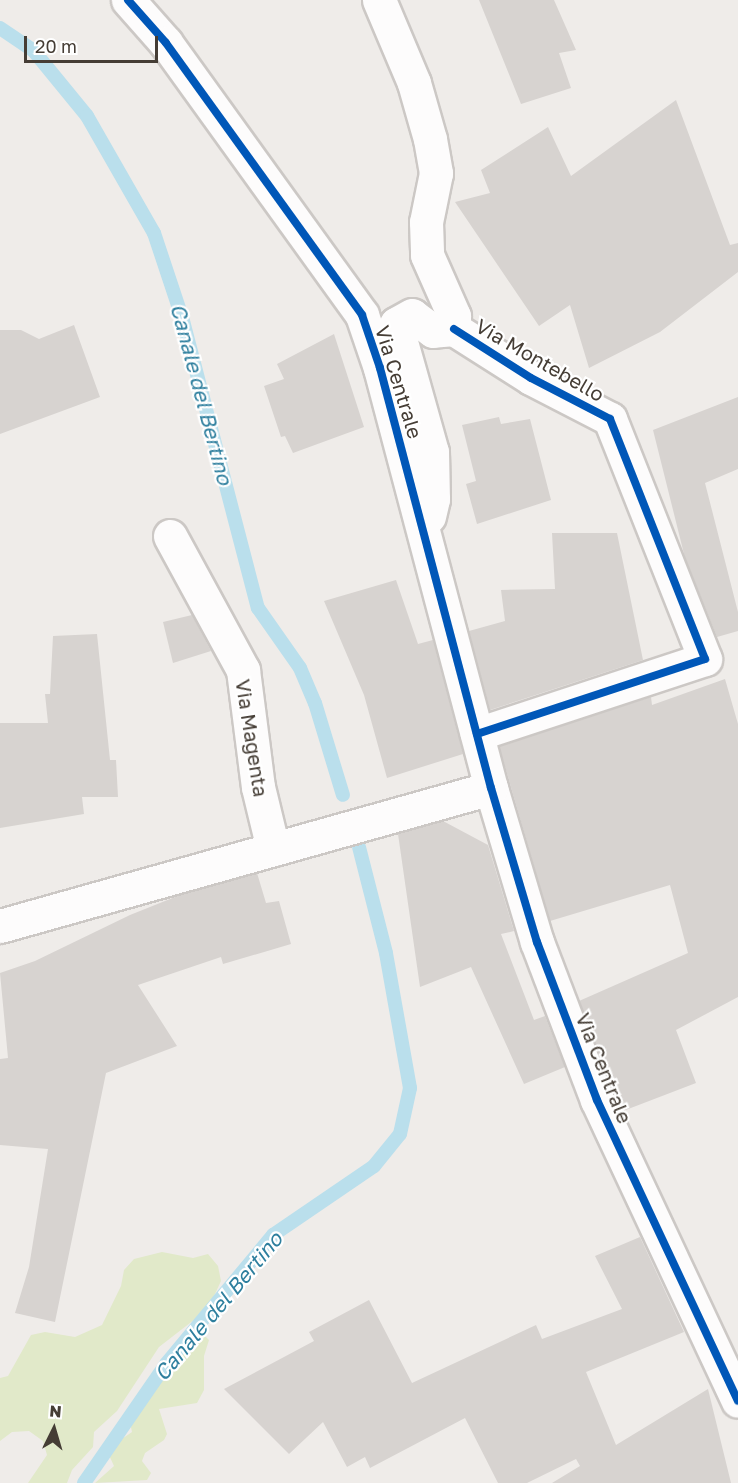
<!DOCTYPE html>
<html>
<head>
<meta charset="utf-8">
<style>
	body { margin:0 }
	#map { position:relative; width:738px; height:1483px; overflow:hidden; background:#efece9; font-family:"Golos Text",sans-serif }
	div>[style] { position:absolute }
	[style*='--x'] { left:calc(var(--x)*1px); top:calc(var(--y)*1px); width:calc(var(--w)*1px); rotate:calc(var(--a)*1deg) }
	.green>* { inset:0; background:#e1e9c9 }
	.stream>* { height:14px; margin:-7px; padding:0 7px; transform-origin:7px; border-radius:7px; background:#badfec }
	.building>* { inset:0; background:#d7d3d0 }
	.roads { filter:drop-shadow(2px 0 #ccc8c5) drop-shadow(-2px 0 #ccc8c5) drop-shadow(0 2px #ccc8c5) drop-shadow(0 -2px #ccc8c5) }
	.street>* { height:33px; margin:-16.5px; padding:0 16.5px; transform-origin:16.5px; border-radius:16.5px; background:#fdfcfc }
	.cycleway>* { height:8px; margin:-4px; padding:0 4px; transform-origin:4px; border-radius:4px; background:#0057b8 }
	span { translate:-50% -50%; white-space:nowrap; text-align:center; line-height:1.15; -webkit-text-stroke:4.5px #fff; paint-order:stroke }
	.street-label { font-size:20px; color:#453d35 }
	.water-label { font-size:21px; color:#2e7f9e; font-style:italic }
	.north { position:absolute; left:24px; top:1399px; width:60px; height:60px; -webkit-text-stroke:4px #fff; paint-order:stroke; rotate:5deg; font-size:16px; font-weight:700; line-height:24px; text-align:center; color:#453d35 }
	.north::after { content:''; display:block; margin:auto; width:21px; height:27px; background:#453d35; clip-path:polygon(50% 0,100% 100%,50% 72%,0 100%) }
	.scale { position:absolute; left:24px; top:36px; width:134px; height:27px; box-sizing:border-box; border:3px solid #453d35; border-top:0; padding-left:8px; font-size:18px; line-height:21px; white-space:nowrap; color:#453d35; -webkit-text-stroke:4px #fff; paint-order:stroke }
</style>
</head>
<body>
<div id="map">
	<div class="green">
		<div style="clip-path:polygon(162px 1252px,193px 1258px,208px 1254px,218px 1266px,221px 1281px,208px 1309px,159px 1347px,117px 1411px,94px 1432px,93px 1447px,72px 1470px,67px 1483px,28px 1483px,47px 1455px,43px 1441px,29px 1431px,12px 1432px,0 1441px,0 1378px,8px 1376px,31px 1335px,45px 1332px,75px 1337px,102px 1325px,121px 1286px,124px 1270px,134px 1259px)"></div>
		<div style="clip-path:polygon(203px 1334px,209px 1340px,204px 1356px,204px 1390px,197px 1403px,159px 1409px,167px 1434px,164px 1440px,145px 1453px,142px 1461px,151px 1473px,147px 1480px,95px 1483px,114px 1466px,108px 1453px,113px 1445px,132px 1432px,129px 1417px,134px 1402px,154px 1389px,197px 1335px)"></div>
	</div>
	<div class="stream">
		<div style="--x:0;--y:28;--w:40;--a:34"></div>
		<div style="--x:33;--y:50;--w:85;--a:50.7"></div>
		<div style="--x:87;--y:116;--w:135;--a:60.2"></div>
		<div style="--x:154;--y:233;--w:89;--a:71.6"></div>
		<div style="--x:182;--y:317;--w:301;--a:75.4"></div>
		<div style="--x:258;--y:608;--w:73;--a:55"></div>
		<div style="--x:300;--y:668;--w:38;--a:67"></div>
		<div style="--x:315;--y:703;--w:96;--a:73.1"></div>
		<div style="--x:84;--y:1483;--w:145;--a:-55.4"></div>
		<div style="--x:166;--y:1364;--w:168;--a:-50.3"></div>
		<div style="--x:273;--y:1235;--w:122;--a:-34.3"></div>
		<div style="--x:374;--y:1166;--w:41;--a:-50.9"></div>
		<div style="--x:400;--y:1134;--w:47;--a:-77.7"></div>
		<div style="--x:410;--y:1088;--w:137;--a:-100.1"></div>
		<div style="--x:386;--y:953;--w:109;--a:-104.3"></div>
	</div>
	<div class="building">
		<div style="clip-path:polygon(479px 0,554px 0,576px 50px,559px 53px,571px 88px,521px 104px)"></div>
		<div style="clip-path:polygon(676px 100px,730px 245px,738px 243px,738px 272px,660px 332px,589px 368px,570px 305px,539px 326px,455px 202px,490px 193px,481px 170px,548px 127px,571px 176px)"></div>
		<div style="clip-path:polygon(74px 325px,100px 397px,0 434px,0 330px,21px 330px,39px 339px)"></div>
		<div style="clip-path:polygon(334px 334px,364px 427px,293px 453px,285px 436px,281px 437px,264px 386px,284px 379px,277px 364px)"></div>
		<div style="clip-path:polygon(738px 397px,738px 469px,705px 483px,738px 612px,738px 631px,717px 637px,685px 558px,653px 430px)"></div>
		<div style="clip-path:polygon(499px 417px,501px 424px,530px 419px,551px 500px,477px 524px,466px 484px,476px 481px,462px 425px)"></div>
		<div style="clip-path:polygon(552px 533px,617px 533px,643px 660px,490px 710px,469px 631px,505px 621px,501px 590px,555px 589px)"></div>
		<div style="clip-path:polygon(396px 580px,418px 644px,433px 640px,463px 754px,387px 778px,364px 695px,324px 601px)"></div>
		<div style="clip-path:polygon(192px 615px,211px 651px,173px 663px,163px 622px)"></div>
		<div style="clip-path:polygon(97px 634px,110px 760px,116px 760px,118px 797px,82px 797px,84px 814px,0 828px,0 723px,48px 723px,45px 694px,50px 694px,53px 636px)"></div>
		<div style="clip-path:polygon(725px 679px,738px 724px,738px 997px,676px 1030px,696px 1083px,623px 1111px,579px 1001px,688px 953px,670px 885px,550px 921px,499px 746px,651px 697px,652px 705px)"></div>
		<div style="clip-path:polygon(443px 821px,488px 845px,514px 931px,501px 934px,534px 1020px,545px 1016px,565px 1067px,524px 1084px,471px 967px,420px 987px,398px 834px)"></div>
		<div style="clip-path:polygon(257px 873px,266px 903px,279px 901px,291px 944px,223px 964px,221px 957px,138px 985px,177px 1046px,106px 1073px,55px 1322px,15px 1313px,29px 1267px,48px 1149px,0 1145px,0 1059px,8px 1058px,0 973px,35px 961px,130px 915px,180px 895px)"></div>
		<div style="clip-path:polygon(640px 1237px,684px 1332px,586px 1372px,616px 1445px,708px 1389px,731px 1483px,552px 1483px,580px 1466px,576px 1459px,527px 1483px,498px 1483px,465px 1418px,370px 1468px,365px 1457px,347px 1467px,323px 1422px,289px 1454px,224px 1389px,314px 1341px,309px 1332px,369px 1300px,412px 1383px,536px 1325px,542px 1339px,622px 1309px,595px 1256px)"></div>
	</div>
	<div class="roads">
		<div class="street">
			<div style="--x:128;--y:0;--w:57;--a:48.5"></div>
			<div style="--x:166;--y:43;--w:335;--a:54.2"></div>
			<div style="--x:362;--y:315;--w:56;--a:71.2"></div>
			<div style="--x:380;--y:368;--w:434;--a:75.2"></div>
			<div style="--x:491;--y:788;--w:161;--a:73.4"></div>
			<div style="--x:537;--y:942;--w:169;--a:69.2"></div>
			<div style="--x:597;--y:1100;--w:332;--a:64.9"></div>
			<div style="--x:379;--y:0;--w:90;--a:67.1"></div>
			<div style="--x:414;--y:83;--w:58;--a:74.1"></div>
			<div style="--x:430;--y:139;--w:35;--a:80"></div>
			<div style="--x:436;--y:173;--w:50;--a:101.5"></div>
			<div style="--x:426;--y:222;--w:33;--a:88"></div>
			<div style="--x:427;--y:255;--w:67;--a:66.1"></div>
			<div style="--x:454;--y:316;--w:13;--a:90"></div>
			<div style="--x:454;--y:329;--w:21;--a:175"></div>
			<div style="--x:433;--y:331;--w:26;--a:-143"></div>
			<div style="--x:412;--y:315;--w:18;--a:151"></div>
			<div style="--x:396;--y:324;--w:133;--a:74.3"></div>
			<div style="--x:432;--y:452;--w:47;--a:88.8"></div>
			<div style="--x:433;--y:499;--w:18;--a:103"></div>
			<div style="--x:454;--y:329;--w:91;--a:32.5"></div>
			<div style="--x:531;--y:378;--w:89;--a:27.4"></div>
			<div style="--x:610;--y:419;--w:258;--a:68.4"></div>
			<div style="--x:705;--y:659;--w:240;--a:161.8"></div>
			<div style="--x:170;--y:536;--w:153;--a:61.4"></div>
			<div style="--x:243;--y:670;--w:118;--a:82.7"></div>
			<div style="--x:258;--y:787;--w:64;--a:76.4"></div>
			<div style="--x:0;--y:926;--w:510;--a:-15.7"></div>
		</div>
	</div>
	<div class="cycleway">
		<div style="--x:128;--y:0;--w:57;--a:48.5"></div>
		<div style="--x:166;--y:43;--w:335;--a:54.2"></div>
		<div style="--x:362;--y:315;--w:56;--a:71.2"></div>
		<div style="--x:380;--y:368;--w:434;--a:75.2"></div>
		<div style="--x:491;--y:788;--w:161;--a:73.4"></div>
		<div style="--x:537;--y:942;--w:169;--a:69.2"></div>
		<div style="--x:597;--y:1100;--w:332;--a:64.9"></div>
		<div style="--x:454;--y:329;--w:91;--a:32.5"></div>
		<div style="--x:531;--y:378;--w:89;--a:27.4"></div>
		<div style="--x:610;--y:419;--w:258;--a:68.4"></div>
		<div style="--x:705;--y:659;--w:240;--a:161.8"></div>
	</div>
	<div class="street-label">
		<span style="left:540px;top:360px;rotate:30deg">Via Montebello</span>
		<span style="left:399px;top:382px;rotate:73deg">Via Centrale</span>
		<span style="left:252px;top:738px;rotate:81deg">Via Magenta</span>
		<span style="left:604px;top:1068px;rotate:68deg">Via Centrale</span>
	</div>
	<div class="water-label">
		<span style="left:202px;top:394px;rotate:75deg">Canale del Bertino</span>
		<span style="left:218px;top:1306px;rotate:-50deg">Canale del Bertino</span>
	</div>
	<div class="north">N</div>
	<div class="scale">20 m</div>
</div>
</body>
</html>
